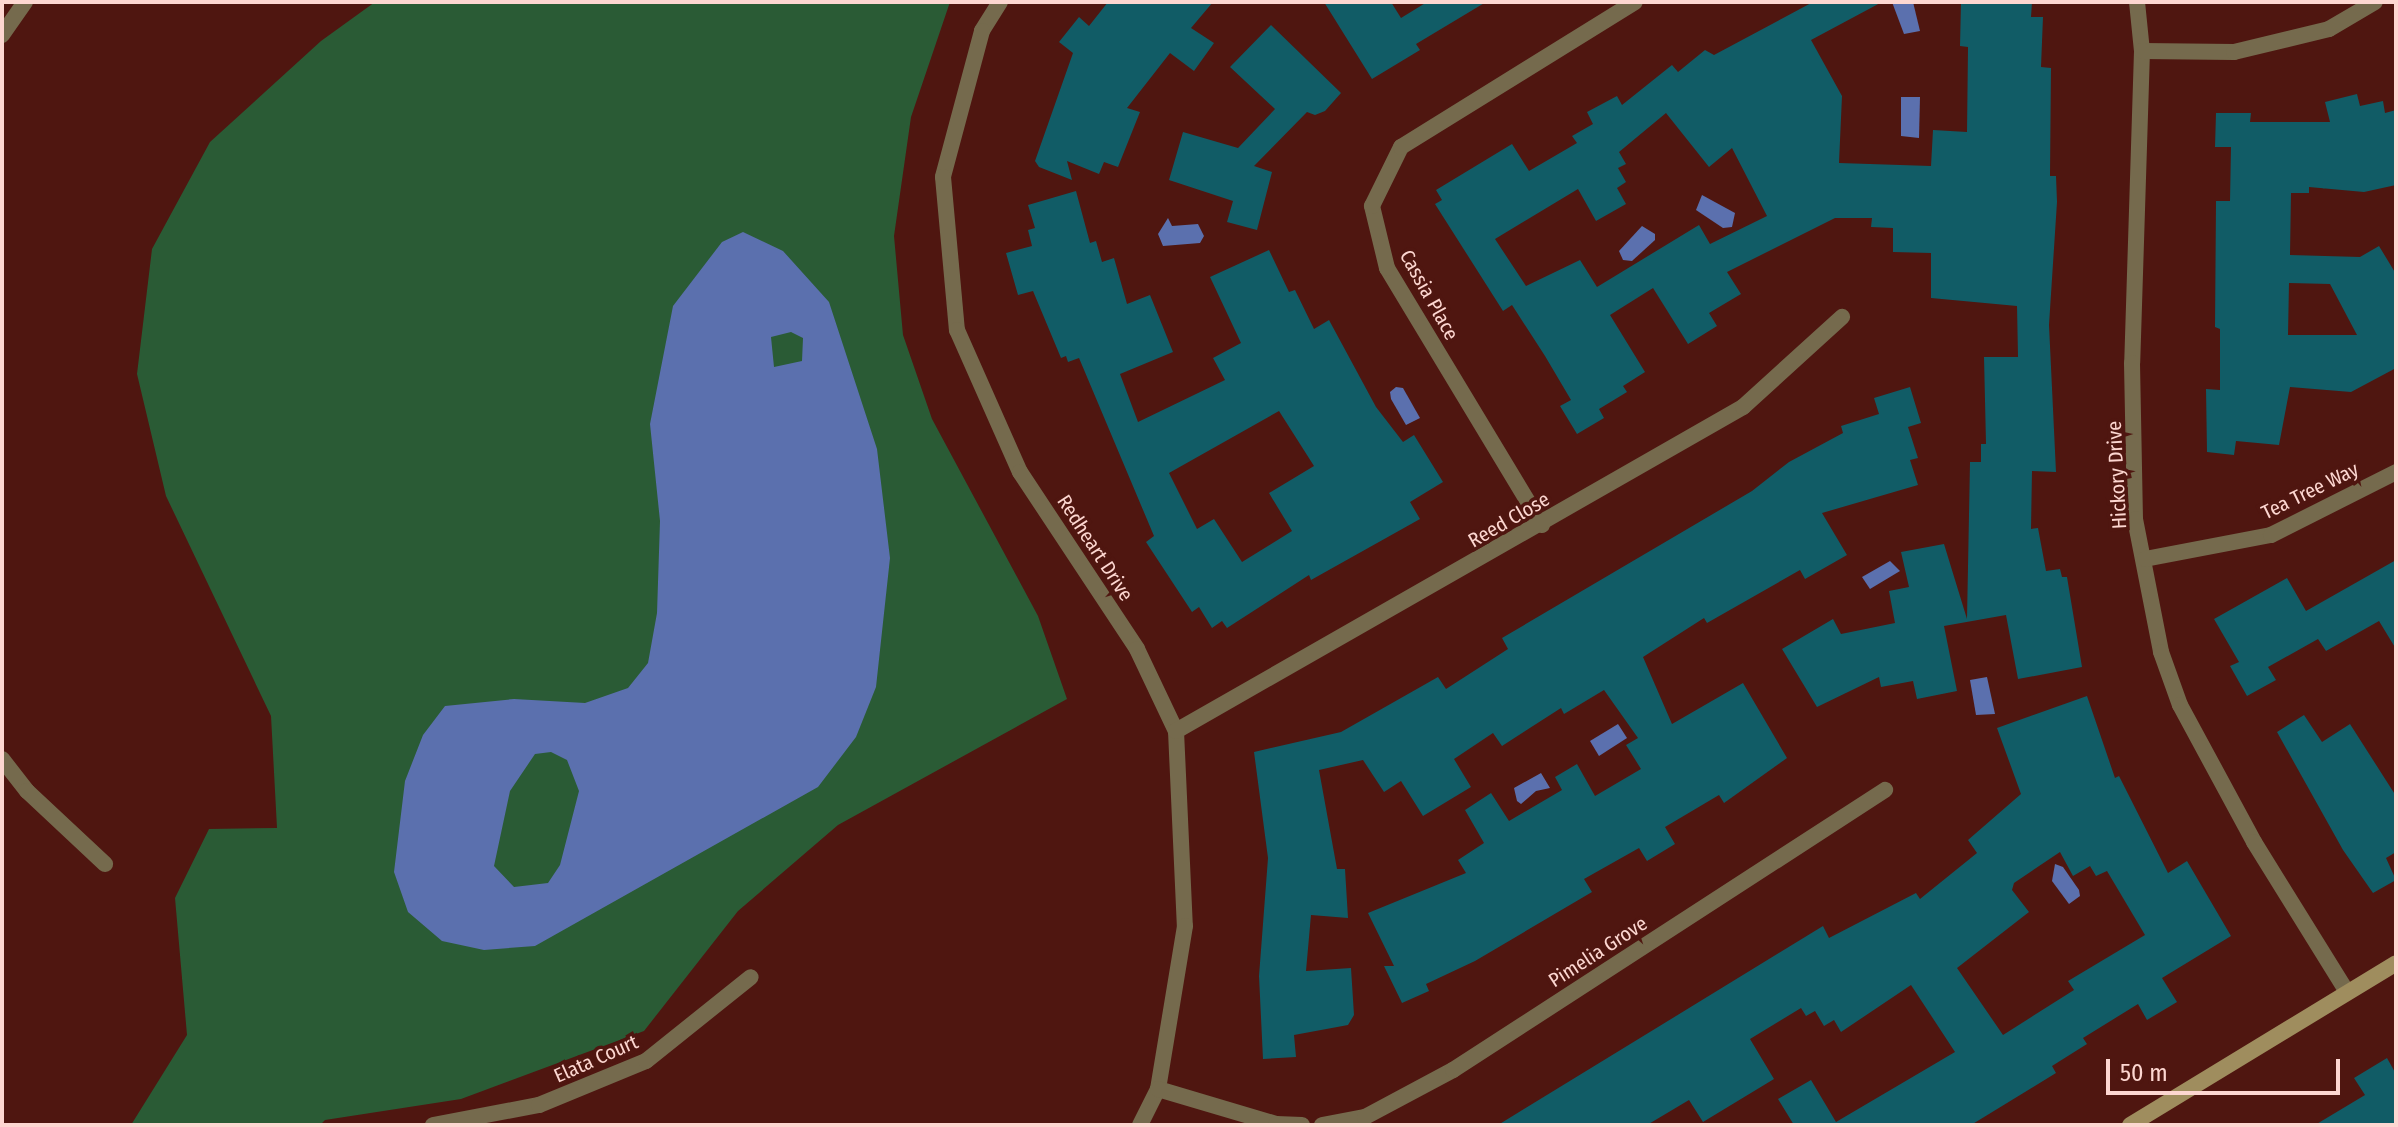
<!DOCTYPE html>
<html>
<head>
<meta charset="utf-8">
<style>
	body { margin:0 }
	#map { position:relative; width:2398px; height:1127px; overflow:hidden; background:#4f1610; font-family:"Fira Sans Condensed",sans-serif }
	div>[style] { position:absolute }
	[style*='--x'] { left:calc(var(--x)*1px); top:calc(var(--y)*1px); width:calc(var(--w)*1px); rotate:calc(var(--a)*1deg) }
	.green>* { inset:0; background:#2a5b35 }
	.water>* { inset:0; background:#5b70ae }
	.building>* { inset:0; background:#115c66 }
	.street>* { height:16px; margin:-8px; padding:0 8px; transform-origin:8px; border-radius:8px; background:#756a4d }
	.secondary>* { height:16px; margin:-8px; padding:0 8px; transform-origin:8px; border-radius:8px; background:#9f8d5e }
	span { translate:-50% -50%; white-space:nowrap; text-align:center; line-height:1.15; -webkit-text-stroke:7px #4f1610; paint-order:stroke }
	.street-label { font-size:20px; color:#fdd7d1 }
	.frame { position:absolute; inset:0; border:4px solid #fdd7d1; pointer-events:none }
	.scale { position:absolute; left:2106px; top:1059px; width:234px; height:36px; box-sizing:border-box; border:4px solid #fdd7d1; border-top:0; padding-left:10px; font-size:24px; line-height:28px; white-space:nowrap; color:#fdd7d1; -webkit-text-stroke:6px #4f1610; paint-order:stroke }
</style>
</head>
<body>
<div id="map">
	<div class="green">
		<div style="clip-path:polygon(375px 2px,950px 2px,911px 117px,894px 236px,903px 335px,932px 419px,1038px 616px,1067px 699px,838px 825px,738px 911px,644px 1031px,461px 1099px,325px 1120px,320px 1125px,131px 1125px,187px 1035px,175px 898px,209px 829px,277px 828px,271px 716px,166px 496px,137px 374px,152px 249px,210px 142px,321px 41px)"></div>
	</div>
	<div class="water">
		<div style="clip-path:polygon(1892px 2px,1913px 2px,1920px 31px,1904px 34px)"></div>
		<div style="clip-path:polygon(1901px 97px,1920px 97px,1919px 138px,1901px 136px)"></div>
		<div style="clip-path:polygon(1702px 195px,1735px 213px,1732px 227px,1723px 228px,1696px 210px)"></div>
		<div style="clip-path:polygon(1168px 218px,1172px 226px,1198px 224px,1204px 236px,1200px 243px,1163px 246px,1158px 234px)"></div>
		<div style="clip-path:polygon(1642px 226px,1655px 234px,1655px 240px,1632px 261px,1623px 260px,1619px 251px)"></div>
		<div style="clip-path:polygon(evenodd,743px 232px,783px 251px,829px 302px,877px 449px,890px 558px,876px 687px,856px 737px,818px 787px,535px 946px,484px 950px,442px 941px,408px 912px,394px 872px,405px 781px,423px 735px,445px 706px,514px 699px,585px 703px,628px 688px,648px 663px,657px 613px,660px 521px,650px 424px,673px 306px,722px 242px,743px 232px,791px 332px,803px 338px,802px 361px,774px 367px,771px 337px,791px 332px,743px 232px,551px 752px,567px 760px,579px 791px,560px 865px,548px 883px,514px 887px,494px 866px,510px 791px,535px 754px,551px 752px)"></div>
		<div style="clip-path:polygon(1396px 387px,1403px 388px,1420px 418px,1406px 425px,1391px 399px,1390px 392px)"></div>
		<div style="clip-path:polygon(1890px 561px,1900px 571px,1870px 589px,1862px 577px)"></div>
		<div style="clip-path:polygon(1987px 677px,1995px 714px,1976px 715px,1970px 680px)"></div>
		<div style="clip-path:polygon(1618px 724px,1627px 738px,1599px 756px,1590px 741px)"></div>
		<div style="clip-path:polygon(1541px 773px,1550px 788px,1536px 791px,1521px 804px,1517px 801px,1514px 788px)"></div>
		<div style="clip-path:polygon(2055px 864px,2063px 867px,2079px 890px,2080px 896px,2069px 904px,2052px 881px)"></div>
	</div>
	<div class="building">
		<div style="clip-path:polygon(1108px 2px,1213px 2px,1191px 28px,1214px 43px,1194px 71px,1170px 53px,1127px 108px,1140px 112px,1118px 167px,1104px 162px,1099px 174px,1067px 161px,1072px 180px,1039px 167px,1035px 161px,1073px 53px,1059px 42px,1079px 17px,1089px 26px)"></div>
		<div style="clip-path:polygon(1324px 2px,1391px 2px,1401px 18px,1427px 2px,1486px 2px,1416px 44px,1420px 50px,1372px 79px)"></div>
		<div style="clip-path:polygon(evenodd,1813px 2px,1882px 2px,1811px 40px,1842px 96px,1839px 163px,1931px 166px,1933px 130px,1967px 132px,1968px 47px,1960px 46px,1961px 2px,2032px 2px,2031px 17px,2043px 17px,2041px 67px,2051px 68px,2050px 176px,2056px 176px,2057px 202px,2049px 325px,2056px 472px,2032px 471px,2031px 529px,2038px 528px,2046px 571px,2060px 569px,2062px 577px,2067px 577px,2082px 667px,2018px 679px,2006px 615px,1944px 626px,1957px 691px,1917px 699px,1913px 681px,1881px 687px,1879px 677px,1817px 707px,1782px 649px,1833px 619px,1841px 634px,1895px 623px,1889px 591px,1909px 587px,1901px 552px,1944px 544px,1967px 619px,1970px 462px,1981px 462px,1981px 444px,1986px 444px,1984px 357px,2018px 357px,2017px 306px,1931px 298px,1931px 253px,1893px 252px,1893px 228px,1871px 227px,1872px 218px,1835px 218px,1727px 272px,1741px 294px,1709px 313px,1717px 326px,1688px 344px,1653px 288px,1610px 315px,1645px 372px,1623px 386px,1627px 392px,1599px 409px,1604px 418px,1577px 434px,1560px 406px,1571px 400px,1545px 356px,1512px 305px,1503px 311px,1435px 204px,1442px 200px,1436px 190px,1512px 144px,1529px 171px,1577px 143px,1572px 136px,1593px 124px,1587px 112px,1617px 96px,1622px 105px,1672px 65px,1678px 72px,1705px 50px,1714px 55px,1813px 2px,1666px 113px,1709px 167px,1732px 148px,1767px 216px,1710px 244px,1699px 225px,1597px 287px,1580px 260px,1526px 286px,1495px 239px,1578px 189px,1596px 221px,1626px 204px,1617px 188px,1626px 182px,1618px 168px,1626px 164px,1619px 152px,1666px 113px)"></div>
		<div style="clip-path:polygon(1271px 25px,1341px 93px,1325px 111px,1315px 115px,1307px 112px,1254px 166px,1272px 172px,1257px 230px,1227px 222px,1233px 201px,1169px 180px,1183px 132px,1238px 148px,1275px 109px,1230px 67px)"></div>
		<div style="clip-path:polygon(evenodd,2357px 94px,2360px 106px,2383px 101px,2385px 113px,2396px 110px,2396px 185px,2364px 192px,2309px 187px,2309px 193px,2291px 193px,2290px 255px,2360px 257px,2379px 246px,2396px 274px,2396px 368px,2351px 392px,2290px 387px,2279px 445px,2236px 441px,2234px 455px,2207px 452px,2206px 389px,2220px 390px,2220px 329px,2215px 327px,2216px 201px,2230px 201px,2231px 147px,2215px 147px,2216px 113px,2251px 113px,2250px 122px,2330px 122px,2325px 102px,2357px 94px,2289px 283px,2330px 284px,2357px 335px,2288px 335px,2289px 283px)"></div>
		<div style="clip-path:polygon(evenodd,1076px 191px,1090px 243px,1096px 241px,1102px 262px,1114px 258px,1127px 304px,1150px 295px,1173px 352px,1120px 374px,1138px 422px,1225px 380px,1213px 358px,1241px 343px,1210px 277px,1269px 250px,1289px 292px,1295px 290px,1314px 329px,1329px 320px,1376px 407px,1403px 442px,1414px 435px,1443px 482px,1410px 502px,1420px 519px,1311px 580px,1309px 575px,1227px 628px,1222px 621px,1212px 628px,1199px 607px,1192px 612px,1146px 542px,1154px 536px,1079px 358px,1068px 362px,1066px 356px,1061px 358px,1033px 291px,1018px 295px,1006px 253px,1032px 246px,1028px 230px,1035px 228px,1028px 205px,1076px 191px,1279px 411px,1314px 466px,1269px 493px,1292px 531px,1242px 562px,1214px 519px,1197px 529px,1169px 473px,1279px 411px)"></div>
		<div style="clip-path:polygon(1910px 387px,1921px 423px,1908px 427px,1918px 458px,1910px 460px,1918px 485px,1822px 513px,1847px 555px,1805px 579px,1800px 570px,1707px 623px,1704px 618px,1643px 657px,1672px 724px,1743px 683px,1787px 758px,1724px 803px,1719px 795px,1665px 827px,1675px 844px,1647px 861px,1639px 848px,1584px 879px,1592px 892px,1475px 961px,1426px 984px,1429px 991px,1402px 1003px,1384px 966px,1394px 966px,1368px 913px,1466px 873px,1458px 860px,1484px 843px,1465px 810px,1491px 793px,1509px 821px,1562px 790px,1555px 777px,1577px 764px,1595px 796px,1641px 769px,1626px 745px,1638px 738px,1604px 690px,1564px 714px,1561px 708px,1502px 746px,1493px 733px,1454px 759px,1471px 787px,1423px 816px,1401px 781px,1384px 792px,1363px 760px,1319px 770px,1337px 869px,1345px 869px,1348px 918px,1311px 915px,1306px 971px,1351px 968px,1354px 1015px,1348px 1025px,1294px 1035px,1296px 1057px,1263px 1059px,1259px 976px,1268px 858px,1254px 752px,1341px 732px,1438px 677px,1446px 689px,1508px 649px,1502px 638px,1752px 491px,1789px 462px,1843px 433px,1841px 426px,1879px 414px,1874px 398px)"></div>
		<div style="clip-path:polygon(2396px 560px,2396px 649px,2379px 621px,2326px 651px,2318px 639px,2268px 667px,2276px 680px,2247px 696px,2230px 666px,2239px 662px,2214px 619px,2287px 578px,2306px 611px)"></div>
		<div style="clip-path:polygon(evenodd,2087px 696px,2115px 778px,2119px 776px,2168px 873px,2187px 861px,2231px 936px,2162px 978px,2177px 1002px,2147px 1020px,2138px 1004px,2083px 1038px,2087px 1044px,2052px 1066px,2056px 1073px,1971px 1125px,1794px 1125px,1778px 1099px,1811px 1080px,1836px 1122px,1955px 1052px,1911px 985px,1841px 1032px,1834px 1020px,1824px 1026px,1815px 1011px,1806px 1016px,1801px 1008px,1750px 1039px,1774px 1079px,1703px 1122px,1689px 1100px,1647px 1125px,1498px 1125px,1823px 926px,1829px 938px,1916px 893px,1920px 899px,1977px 853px,1968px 840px,2021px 794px,1997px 728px,2087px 696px,2060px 852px,2073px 876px,2090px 866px,2096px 876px,2107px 871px,2145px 935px,2068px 981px,2074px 990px,2003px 1035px,1957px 968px,2029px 912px,2012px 890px,2014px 883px,2060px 852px)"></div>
		<div style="clip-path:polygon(2304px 715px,2322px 742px,2350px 724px,2396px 796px,2396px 852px,2386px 858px,2396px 880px,2373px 893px,2343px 850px,2277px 732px)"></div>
		<div style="clip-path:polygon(2387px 1058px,2396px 1074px,2396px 1125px,2315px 1125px,2365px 1095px,2354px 1078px)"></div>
	</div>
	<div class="street">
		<div style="--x:1000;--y:2;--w:34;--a:122"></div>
		<div style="--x:982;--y:31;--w:151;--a:105"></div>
		<div style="--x:943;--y:177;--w:154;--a:84.8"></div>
		<div style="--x:957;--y:330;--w:155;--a:66.1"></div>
		<div style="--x:1020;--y:472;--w:212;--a:56.5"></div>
		<div style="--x:1137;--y:649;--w:91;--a:64.6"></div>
		<div style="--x:1176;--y:731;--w:195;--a:87.4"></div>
		<div style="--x:1185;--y:926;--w:165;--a:99.4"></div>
		<div style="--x:1158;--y:1089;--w:40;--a:116.6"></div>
		<div style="--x:2137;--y:2;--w:49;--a:84.2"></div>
		<div style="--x:2142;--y:51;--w:312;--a:91.8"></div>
		<div style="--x:2132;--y:363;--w:156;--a:88.9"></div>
		<div style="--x:2135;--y:519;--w:136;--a:78.9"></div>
		<div style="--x:2161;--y:652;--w:56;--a:70.3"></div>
		<div style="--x:2180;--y:705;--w:156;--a:61.6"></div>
		<div style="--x:2254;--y:842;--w:176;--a:58.2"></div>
		<div style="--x:2;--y:35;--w:40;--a:-55.1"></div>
		<div style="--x:2142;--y:51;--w:92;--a:0.6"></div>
		<div style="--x:2234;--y:52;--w:98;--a:-13.6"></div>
		<div style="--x:2329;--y:29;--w:53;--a:-30.4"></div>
		<div style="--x:1542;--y:525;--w:300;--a:-121.1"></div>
		<div style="--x:1387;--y:268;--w:64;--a:-103.6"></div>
		<div style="--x:1372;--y:206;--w:66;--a:-63.8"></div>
		<div style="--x:1401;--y:147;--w:275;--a:-31.8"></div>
		<div style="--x:2145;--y:559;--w:128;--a:-10.8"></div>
		<div style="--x:2271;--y:535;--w:140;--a:-26.7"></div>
		<div style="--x:1176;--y:731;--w:653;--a:-29.74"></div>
		<div style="--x:1743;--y:407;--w:134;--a:-42.3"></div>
		<div style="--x:2;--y:759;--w:41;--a:52"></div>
		<div style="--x:27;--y:791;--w:107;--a:43.1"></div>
		<div style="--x:1158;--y:1089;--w:123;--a:16.5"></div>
		<div style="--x:1276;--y:1124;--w:26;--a:2"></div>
		<div style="--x:433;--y:1125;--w:108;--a:-10.7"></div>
		<div style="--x:539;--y:1105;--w:116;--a:-22.4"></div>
		<div style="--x:646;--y:1061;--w:134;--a:-38.7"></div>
		<div style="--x:1322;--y:1125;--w:44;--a:-10.5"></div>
		<div style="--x:1365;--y:1117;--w:100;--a:-28.1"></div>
		<div style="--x:1453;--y:1070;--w:515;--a:-32.95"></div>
	</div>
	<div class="secondary">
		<div style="--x:2130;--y:1125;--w:311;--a:-31.3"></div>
	</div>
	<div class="street-label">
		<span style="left:1429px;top:295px;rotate:61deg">Cassia Place</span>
		<span style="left:2117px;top:475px;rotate:-93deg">Hickory Drive</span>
		<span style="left:2310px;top:491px;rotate:-26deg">Tea Tree Way</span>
		<span style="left:1509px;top:520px;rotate:-30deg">Reed Close</span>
		<span style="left:1095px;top:548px;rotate:57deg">Redheart Drive</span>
		<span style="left:1598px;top:952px;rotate:-33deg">Pimelia Grove</span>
		<span style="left:596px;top:1059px;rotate:-24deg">Elata Court</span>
	</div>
	<div class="frame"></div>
	<div class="scale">50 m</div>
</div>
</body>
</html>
